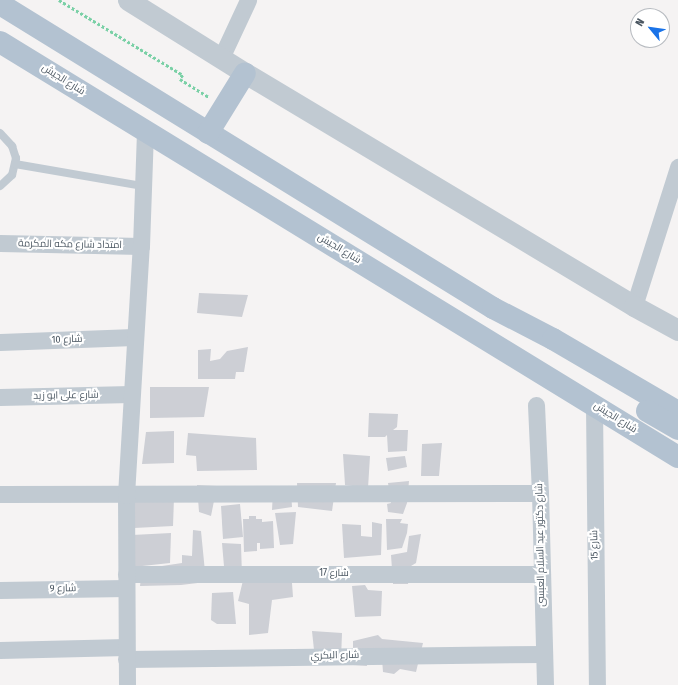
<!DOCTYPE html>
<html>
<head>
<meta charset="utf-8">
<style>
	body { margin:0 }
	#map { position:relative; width:678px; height:685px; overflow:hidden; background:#f5f3f3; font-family:"Fira Sans Condensed",Cairo,sans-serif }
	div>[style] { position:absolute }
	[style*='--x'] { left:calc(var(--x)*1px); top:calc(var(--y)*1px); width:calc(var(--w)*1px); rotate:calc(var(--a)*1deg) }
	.building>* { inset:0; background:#cdcfd5 }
	.path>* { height:2.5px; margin-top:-1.25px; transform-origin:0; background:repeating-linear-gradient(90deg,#7ad0a6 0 3px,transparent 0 5px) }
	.service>* { height:8px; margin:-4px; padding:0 4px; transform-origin:4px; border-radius:4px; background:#c1cad2 }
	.minor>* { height:17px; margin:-8.5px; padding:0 8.5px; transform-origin:8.5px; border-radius:8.5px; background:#c1cad2 }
	.tertiary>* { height:21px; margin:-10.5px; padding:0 10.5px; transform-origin:10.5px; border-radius:10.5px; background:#c1cad2 }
	.primary>* { height:22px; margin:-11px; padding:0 11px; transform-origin:11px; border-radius:11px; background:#b3c2d1 }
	span { translate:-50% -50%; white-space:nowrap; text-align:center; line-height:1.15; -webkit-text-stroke:4px #fff; paint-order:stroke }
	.street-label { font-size:10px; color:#4a5661 }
	.north { position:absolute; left:630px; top:8px; width:40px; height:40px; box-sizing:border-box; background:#fff; border:1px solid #b7bbc0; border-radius:50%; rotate:299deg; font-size:11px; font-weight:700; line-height:16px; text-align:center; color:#4a5661 }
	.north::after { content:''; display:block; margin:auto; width:14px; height:18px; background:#1a73e8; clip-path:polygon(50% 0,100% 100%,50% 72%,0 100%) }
</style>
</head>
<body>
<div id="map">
	<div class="building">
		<div style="clip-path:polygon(199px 293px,248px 295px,242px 317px,197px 313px)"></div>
		<div style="clip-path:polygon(248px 347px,244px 372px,236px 372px,235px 379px,198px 379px,198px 350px,211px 349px,210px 361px,220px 359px,227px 351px)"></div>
		<div style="clip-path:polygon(150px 387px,209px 387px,204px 417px,150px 418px)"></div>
		<div style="clip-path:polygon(369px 413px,398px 414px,397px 427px,393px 430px,408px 430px,407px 451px,388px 452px,387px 435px,385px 437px,368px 437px)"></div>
		<div style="clip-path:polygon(174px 431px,174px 463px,142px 464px,146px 432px)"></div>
		<div style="clip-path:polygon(188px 433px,256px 438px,257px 470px,197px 471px,196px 456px,186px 455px)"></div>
		<div style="clip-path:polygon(442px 443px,439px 476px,421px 476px,422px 444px)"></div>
		<div style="clip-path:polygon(343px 454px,370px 456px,368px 488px,345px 485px)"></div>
		<div style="clip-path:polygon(405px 456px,407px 467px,388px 471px,386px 458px)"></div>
		<div style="clip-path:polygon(409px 481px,407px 503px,403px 514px,388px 512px,387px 504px,391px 503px,388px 483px)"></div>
		<div style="clip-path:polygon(297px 483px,336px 483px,332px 511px,298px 507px)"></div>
		<div style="clip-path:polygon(197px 485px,217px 486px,211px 516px,199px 512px)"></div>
		<div style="clip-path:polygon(291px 490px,292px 507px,272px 510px,273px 491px)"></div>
		<div style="clip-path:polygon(174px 498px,173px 526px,134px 528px,135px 499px)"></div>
		<div style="clip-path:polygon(240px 504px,243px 537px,223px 539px,221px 506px)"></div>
		<div style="clip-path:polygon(296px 512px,293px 544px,280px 545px,275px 513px)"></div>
		<div style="clip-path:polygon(249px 516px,256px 516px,256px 519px,262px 519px,262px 522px,273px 521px,274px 548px,260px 549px,260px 543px,257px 543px,257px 551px,244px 552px,243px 519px,249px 519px)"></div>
		<div style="clip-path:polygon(386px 519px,402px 519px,400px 523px,408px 524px,407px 533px,402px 548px,387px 550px)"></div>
		<div style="clip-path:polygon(372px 522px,382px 524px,381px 555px,344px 558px,342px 524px,361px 525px,361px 536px,372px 537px)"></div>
		<div style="clip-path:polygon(193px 530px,201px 531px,206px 582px,181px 585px,140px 586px,142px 569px,182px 563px,182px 555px,192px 556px)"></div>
		<div style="clip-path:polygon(171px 533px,170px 563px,133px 567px,132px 535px)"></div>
		<div style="clip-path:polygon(421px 534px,416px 563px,411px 566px,408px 584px,393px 584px,391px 555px,407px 552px,409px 536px)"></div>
		<div style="clip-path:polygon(222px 543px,241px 544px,242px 577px,225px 578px)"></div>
		<div style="clip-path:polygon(246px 568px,291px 569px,293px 597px,272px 600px,268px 633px,249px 635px,249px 604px,238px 601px)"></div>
		<div style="clip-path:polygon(365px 585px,368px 590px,382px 591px,381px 616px,355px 617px,352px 586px)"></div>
		<div style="clip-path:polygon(233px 592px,236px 624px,217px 624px,211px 620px,212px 593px)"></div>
		<div style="clip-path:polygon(312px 631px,342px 633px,341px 659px,314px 650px)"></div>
		<div style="clip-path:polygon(378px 635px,382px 639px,423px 643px,416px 672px,400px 669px,394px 674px,383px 672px,382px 659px,366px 659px,367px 666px,353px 665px,353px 641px)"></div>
	</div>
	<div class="path">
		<div style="--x:59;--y:0;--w:145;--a:31.2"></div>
		<div style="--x:183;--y:75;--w:5;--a:127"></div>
		<div style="--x:180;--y:79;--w:34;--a:32"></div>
	</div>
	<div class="service">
		<div style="--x:0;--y:133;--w:18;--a:47"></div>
		<div style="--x:12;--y:146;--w:13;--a:72"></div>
		<div style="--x:16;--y:158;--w:17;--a:103"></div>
		<div style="--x:12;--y:175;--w:16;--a:137"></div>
		<div style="--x:15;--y:164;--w:130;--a:9.8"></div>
	</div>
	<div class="minor">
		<div style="--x:221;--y:58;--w:64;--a:-65"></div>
		<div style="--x:0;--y:243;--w:141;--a:1.2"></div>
		<div style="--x:634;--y:306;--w:146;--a:-72.4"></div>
		<div style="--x:0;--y:342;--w:134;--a:-2.1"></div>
		<div style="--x:0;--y:397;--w:131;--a:-1.3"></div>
		<div style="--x:536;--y:405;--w:88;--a:87.4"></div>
		<div style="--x:540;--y:493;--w:192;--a:88.5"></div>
		<div style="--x:594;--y:405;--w:280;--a:89.4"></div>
		<div style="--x:0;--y:494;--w:540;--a:-0.11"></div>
		<div style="--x:126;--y:574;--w:416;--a:0"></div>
		<div style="--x:0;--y:590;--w:126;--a:-0.9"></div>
		<div style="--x:0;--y:650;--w:126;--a:-1.4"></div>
		<div style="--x:126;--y:659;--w:418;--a:-0.7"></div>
		<div style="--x:127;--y:685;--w:190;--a:-90.3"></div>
		<div style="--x:126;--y:495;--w:249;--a:-86.6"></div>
		<div style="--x:141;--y:246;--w:115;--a:-88"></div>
	</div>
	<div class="tertiary">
		<div style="--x:128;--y:0;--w:138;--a:32"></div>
		<div style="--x:245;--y:73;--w:453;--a:30.9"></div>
		<div style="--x:634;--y:306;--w:50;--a:28.6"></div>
	</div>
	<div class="primary">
		<div style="--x:0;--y:4;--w:579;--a:31.66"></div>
		<div style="--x:493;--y:308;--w:68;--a:27.3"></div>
		<div style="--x:553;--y:339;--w:145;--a:30.3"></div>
		<div style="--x:0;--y:42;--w:795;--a:31.47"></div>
		<div style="--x:208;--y:133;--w:70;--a:-58.3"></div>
		<div style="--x:647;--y:411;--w:36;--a:30"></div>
	</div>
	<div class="street-label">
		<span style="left:63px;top:80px;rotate:32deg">شارع الجيش</span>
		<span style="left:70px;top:245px;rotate:1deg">امتداد شارع مكه المكرمة</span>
		<span style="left:339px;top:249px;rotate:31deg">شارع الجيش</span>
		<span style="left:67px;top:340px;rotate:-2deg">شارع 10</span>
		<span style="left:66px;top:396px;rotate:-1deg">شارع على ابو زيد</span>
		<span style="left:615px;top:418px;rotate:32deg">شارع الجيش</span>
		<span style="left:541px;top:545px;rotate:-91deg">شارع دكتور عبد السلام العبسى</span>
		<span style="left:595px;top:545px;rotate:-91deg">شارع 15</span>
		<span style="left:334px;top:574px">شارع 17</span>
		<span style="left:63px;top:589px;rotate:-1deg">شارع 9</span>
		<span style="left:335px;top:656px;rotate:-1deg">شارع البكري</span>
	</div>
	<div class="north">N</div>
</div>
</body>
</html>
